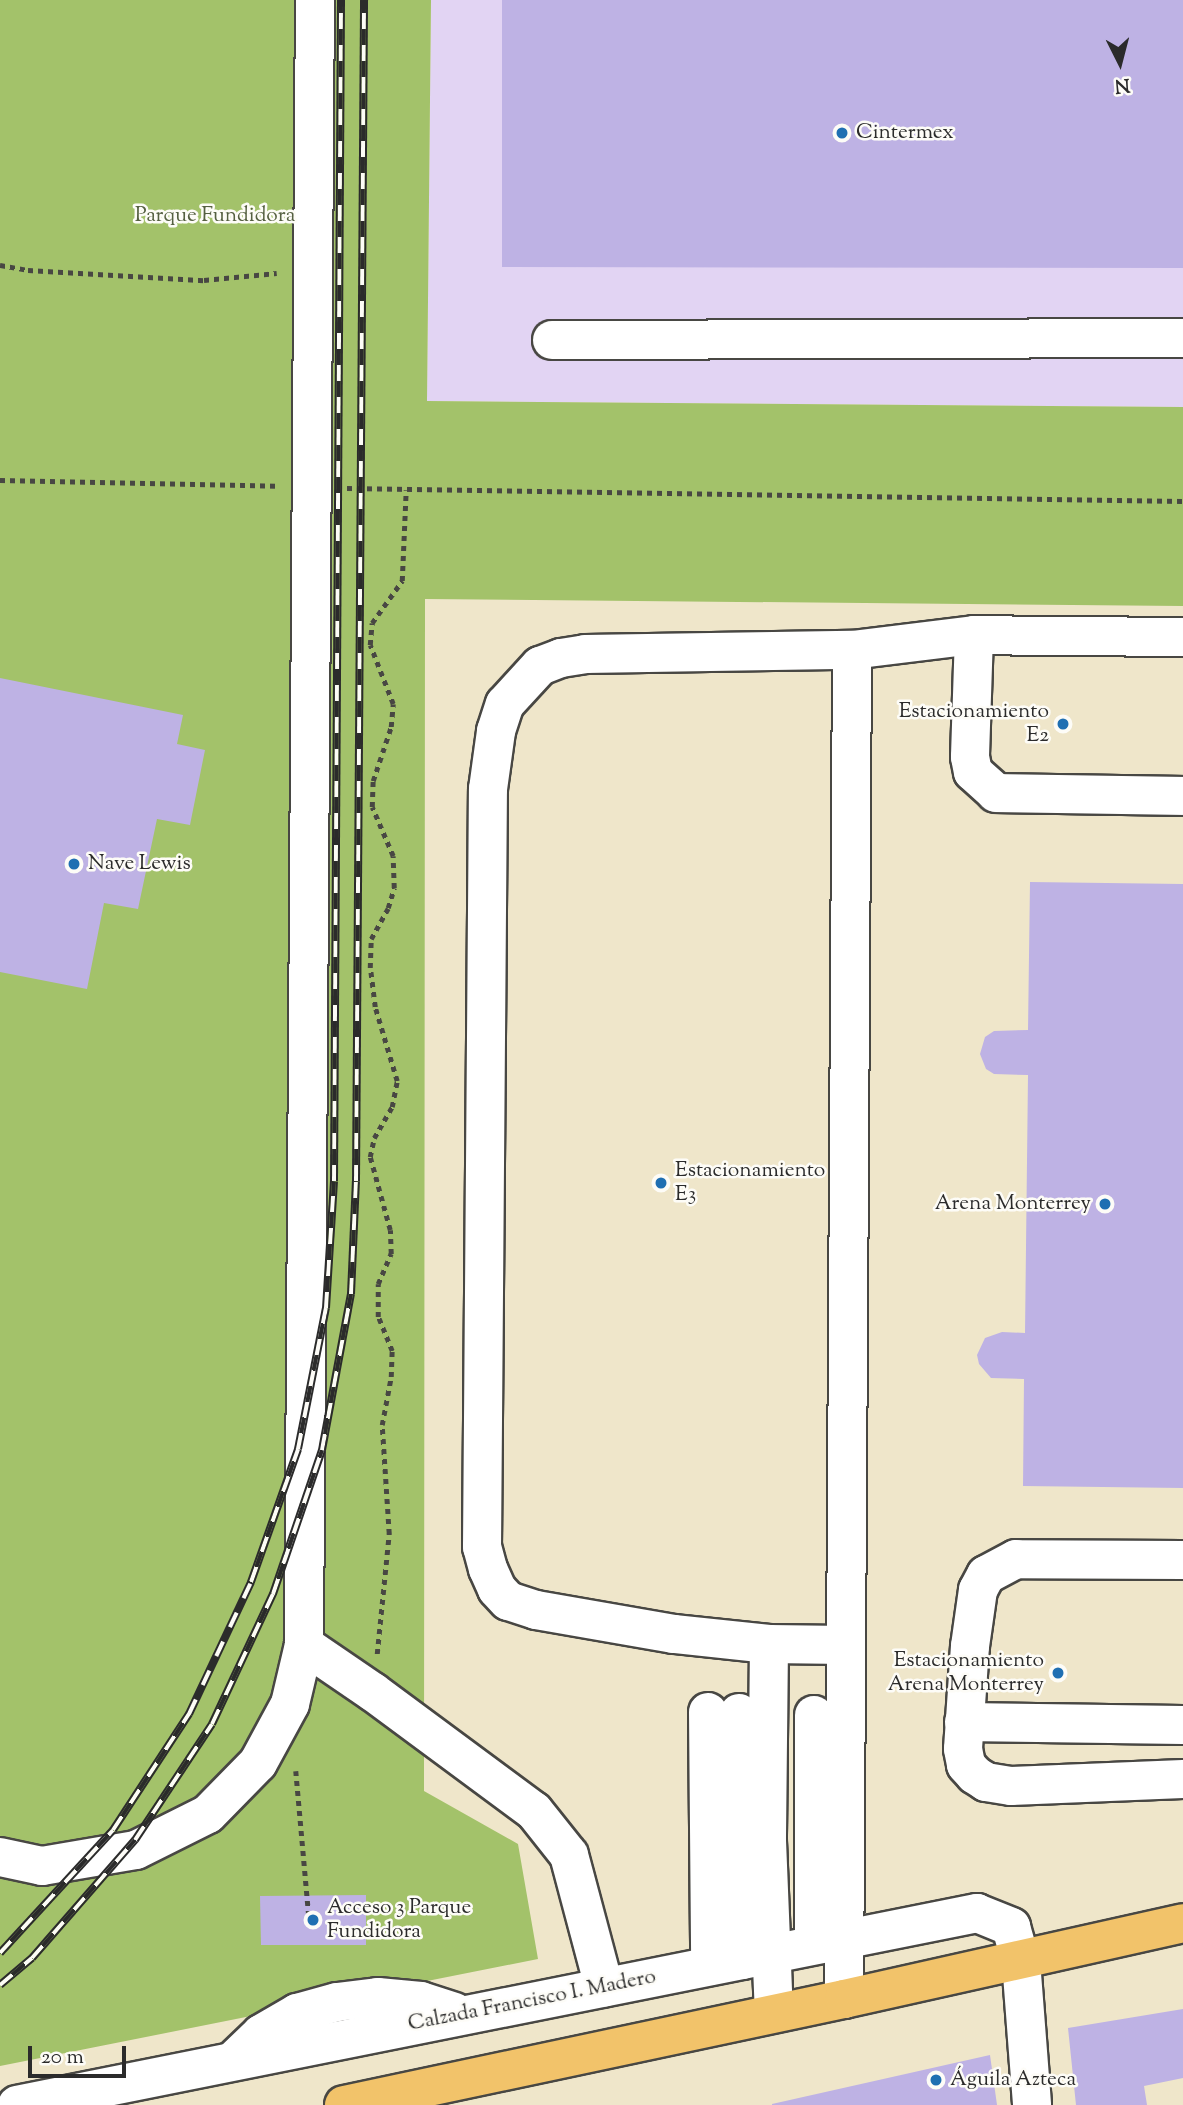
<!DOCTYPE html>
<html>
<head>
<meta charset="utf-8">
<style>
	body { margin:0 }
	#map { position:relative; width:1183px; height:2105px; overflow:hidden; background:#efe6ca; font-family:"Sorts Mill Goudy",serif }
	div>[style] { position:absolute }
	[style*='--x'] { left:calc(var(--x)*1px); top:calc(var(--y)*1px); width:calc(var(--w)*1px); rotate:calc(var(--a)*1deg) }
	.built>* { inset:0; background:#e2d4f3 }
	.green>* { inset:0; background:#a3c26a }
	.building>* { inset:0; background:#beb2e4 }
	.path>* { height:4.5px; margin-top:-2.25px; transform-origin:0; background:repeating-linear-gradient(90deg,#484743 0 5px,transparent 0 10px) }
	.roads { filter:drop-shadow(2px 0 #484743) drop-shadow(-2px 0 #484743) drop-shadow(0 2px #484743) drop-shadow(0 -2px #484743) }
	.minor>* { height:38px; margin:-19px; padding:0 19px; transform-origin:19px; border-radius:19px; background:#fff }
	.major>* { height:38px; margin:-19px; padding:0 19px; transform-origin:19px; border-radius:19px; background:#f2c36a }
	.rail>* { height:8px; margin-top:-4px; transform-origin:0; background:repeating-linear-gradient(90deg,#fdfcf7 0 16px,#2b2b2b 0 32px); box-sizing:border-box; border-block:2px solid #2b2b2b }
	.dots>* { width:19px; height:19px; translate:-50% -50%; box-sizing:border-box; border:4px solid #fdfcf7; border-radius:50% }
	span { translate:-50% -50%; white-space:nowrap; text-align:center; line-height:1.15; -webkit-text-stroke:5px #fdfcf7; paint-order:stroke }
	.poi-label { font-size:21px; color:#2b2b2b }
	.left { translate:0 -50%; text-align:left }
	.right { translate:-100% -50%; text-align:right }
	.park-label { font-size:21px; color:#556041 }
	.street-label { font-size:21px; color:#2b2b2b }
	.north { position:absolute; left:1085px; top:28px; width:70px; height:70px; -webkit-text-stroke:5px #fdfcf7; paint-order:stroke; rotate:174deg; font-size:19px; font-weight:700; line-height:28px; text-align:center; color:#2b2b2b }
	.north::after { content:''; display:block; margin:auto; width:24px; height:32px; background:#2b2b2b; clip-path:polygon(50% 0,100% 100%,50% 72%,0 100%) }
	.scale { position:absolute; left:28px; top:2046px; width:98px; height:32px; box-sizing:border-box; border:4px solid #2b2b2b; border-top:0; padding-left:9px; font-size:21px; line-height:24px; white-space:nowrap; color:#2b2b2b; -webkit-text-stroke:5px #fdfcf7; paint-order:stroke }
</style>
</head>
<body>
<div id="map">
	<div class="built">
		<div style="clip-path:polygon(431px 0,1183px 0,1183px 407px,427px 401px)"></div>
	</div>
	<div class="green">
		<div style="clip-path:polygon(0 0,431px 0,427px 401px,1183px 407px,1183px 606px,425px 599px,424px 1791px,518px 1844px,538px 1959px,0 2066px)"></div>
	</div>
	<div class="building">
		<div style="clip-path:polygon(502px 0,1183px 0,1183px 268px,502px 267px)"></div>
		<div style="clip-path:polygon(0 678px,183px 715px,177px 744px,205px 750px,190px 825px,157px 819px,138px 909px,104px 903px,87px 989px,0 972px)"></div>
		<div style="clip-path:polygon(1030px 882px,1183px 884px,1183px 1488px,1023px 1486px,1024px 1379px,991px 1378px,979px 1364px,977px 1355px,985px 1338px,1002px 1332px,1025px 1333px,1028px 1075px,994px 1074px,986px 1069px,980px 1054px,985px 1037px,994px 1031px,1028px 1030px)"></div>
		<div style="clip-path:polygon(366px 1895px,366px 1945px,261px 1945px,260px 1896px)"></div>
		<div style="clip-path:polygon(1183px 2009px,1183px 2078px,1144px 2086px,1147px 2105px,1076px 2105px,1068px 2028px)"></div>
		<div style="clip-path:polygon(990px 2055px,997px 2105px,772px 2105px,772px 2104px)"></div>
	</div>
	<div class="path">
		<div style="--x:0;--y:265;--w:28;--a:10"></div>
		<div style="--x:28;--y:270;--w:176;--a:3.3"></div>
		<div style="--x:204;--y:280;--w:73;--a:-5.5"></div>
		<div style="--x:0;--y:480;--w:276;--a:1.2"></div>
		<div style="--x:347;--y:488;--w:836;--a:0.89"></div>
		<div style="--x:377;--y:1654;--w:121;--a:-84.3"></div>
		<div style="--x:389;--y:1534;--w:109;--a:-93.7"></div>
		<div style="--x:382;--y:1425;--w:49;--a:-79.4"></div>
		<div style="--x:391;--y:1377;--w:26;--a:-88"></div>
		<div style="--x:392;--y:1351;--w:37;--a:-112"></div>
		<div style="--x:378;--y:1317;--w:33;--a:-90"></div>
		<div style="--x:378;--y:1284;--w:33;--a:-67"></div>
		<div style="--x:391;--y:1254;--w:24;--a:-92"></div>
		<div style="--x:390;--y:1230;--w:76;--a:-105.3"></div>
		<div style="--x:370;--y:1157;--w:19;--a:-78"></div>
		<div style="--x:374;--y:1138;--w:36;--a:-60"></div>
		<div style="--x:392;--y:1107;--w:26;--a:-79"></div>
		<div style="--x:397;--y:1081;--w:77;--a:-106.6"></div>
		<div style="--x:375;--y:1007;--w:39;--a:-97"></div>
		<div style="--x:370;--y:968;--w:29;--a:-88"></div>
		<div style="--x:371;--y:939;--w:35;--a:-61"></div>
		<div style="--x:388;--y:908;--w:21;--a:-73"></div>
		<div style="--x:394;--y:888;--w:32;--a:-92"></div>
		<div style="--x:393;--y:856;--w:53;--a:-113.2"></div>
		<div style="--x:372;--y:807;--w:26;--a:-88"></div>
		<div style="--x:373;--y:781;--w:57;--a:-71.6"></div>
		<div style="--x:391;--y:727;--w:23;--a:-85"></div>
		<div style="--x:393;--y:704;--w:63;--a:-111.3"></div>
		<div style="--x:370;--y:645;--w:22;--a:-85"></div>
		<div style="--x:372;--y:623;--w:52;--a:-54.5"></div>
		<div style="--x:402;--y:581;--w:91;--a:-87.5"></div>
		<div style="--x:296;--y:1771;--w:158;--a:84.9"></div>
	</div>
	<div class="roads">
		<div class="minor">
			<div style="--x:552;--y:340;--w:631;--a:-0.18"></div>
			<div style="--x:1183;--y:637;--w:209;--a:-179.5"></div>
			<div style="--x:974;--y:635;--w:122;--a:91.9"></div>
			<div style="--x:970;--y:757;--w:15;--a:79"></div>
			<div style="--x:973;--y:772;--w:31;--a:42"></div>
			<div style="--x:996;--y:793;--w:187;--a:0.9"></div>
			<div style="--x:1183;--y:1560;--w:167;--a:-179.7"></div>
			<div style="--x:1016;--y:1559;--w:34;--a:152"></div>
			<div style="--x:986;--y:1575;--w:17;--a:118"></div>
			<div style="--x:978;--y:1590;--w:57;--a:98.1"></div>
			<div style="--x:970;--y:1646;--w:103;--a:93.9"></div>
			<div style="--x:963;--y:1749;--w:16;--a:79"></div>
			<div style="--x:966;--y:1765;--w:13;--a:48"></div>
			<div style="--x:975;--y:1775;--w:13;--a:32"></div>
			<div style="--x:986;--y:1782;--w:25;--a:9"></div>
			<div style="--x:1011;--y:1786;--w:172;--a:-2.3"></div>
			<div style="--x:769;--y:1644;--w:197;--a:90.6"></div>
			<div style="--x:767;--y:1841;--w:172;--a:87.7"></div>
			<div style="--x:304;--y:1645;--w:83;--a:34.3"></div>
			<div style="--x:373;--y:1692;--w:200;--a:36.5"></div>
			<div style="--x:534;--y:1811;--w:56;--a:51.5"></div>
			<div style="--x:569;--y:1855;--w:137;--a:75.1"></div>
			<div style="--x:846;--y:1645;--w:77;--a:-179.3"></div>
			<div style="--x:769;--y:1644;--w:96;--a:-174"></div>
			<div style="--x:674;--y:1634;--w:140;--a:-170.1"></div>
			<div style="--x:536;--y:1610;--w:29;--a:-162"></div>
			<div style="--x:508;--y:1601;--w:16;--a:-133"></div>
			<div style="--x:497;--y:1589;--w:22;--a:-114"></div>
			<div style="--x:488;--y:1569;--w:23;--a:-105"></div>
			<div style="--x:482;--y:1547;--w:758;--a:-89.55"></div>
			<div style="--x:488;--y:789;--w:59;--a:-82.1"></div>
			<div style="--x:496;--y:731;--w:28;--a:-72"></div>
			<div style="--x:505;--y:704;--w:52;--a:-47.4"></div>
			<div style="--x:540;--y:666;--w:22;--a:-21"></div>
			<div style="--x:561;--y:658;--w:24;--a:-9"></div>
			<div style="--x:585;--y:654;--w:267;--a:-0.9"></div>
			<div style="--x:852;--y:650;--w:123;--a:-7"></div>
			<div style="--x:708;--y:1712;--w:254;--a:89.5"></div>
			<div style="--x:739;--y:1713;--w:247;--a:89.3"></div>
			<div style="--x:964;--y:1722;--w:219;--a:0.8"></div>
			<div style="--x:0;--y:1857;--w:43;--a:12.1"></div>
			<div style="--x:42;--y:1866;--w:95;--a:-9.7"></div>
			<div style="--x:136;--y:1850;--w:80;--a:-26.6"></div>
			<div style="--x:208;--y:1814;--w:71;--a:-45.6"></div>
			<div style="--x:258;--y:1763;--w:67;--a:-61.5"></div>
			<div style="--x:290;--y:1704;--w:61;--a:-76.7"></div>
			<div style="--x:304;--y:1645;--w:1645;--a:-89.62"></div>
			<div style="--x:814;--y:1945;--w:230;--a:-90"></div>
			<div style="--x:844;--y:1999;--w:1349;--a:-89.66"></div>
			<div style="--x:234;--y:2060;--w:37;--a:-44"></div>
			<div style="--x:261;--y:2034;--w:42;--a:-30.3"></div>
			<div style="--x:297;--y:2013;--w:41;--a:-15.4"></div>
			<div style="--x:337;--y:2002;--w:41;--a:-7"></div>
			<div style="--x:378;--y:1997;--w:43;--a:5.3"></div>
			<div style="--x:421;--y:2001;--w:35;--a:18"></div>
			<div style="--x:17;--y:2105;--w:979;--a:-11.31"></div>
			<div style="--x:977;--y:1913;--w:37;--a:22"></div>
			<div style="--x:1011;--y:1927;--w:35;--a:74"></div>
			<div style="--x:1021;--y:1961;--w:144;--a:85.6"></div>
		</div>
		<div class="major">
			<div style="--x:344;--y:2105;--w:511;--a:-11.97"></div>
			<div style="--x:844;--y:1999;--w:347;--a:-12.6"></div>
		</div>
	</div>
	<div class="rail">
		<div style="--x:0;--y:1953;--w:167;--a:-47.4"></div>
		<div style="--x:113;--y:1830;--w:139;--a:-56.8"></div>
		<div style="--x:189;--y:1714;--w:146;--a:-64.8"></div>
		<div style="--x:251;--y:1582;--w:141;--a:-70.5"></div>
		<div style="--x:298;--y:1449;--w:144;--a:-78.8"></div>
		<div style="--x:326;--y:1308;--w:127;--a:-86.4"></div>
		<div style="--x:334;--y:1181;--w:1181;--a:-89.66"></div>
		<div style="--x:0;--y:1985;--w:42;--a:-40.2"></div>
		<div style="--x:32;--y:1958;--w:157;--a:-48.9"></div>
		<div style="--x:135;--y:1840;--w:139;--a:-56.4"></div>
		<div style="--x:212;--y:1724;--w:144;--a:-64.9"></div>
		<div style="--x:273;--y:1594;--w:152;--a:-71.2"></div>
		<div style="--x:322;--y:1450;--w:159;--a:-79.5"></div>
		<div style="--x:351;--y:1294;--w:113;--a:-87.5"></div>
		<div style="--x:356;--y:1181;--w:1181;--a:-89.61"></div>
	</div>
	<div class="dots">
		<div style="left:842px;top:133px;background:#1f6fb2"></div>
		<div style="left:1063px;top:724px;background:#1f6fb2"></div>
		<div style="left:74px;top:864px;background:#1f6fb2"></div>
		<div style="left:661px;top:1183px;background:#1f6fb2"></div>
		<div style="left:1105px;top:1204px;background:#1f6fb2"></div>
		<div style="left:1058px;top:1673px;background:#1f6fb2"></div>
		<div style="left:313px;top:1920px;background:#1f6fb2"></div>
		<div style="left:936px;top:2080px;background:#1f6fb2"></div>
	</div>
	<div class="poi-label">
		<span class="left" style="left:856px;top:133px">Cintermex</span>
		<span class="right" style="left:1049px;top:724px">Estacionamiento<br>E2</span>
		<span class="left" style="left:88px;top:864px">Nave Lewis</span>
		<span class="left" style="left:675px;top:1183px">Estacionamiento<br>E3</span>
		<span class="right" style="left:1091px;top:1204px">Arena Monterrey</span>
		<span class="right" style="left:1044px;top:1673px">Estacionamiento<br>Arena Monterrey</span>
		<span class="left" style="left:327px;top:1920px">Acceso 3 Parque<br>Fundidora</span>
		<span class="left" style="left:950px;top:2080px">Águila Azteca</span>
	</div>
	<div class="park-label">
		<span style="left:215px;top:216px">Parque Fundidora</span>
	</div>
	<div class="street-label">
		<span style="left:532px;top:2001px;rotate:-11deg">Calzada Francisco I. Madero</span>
	</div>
	<div class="north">N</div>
	<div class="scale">20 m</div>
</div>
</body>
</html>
